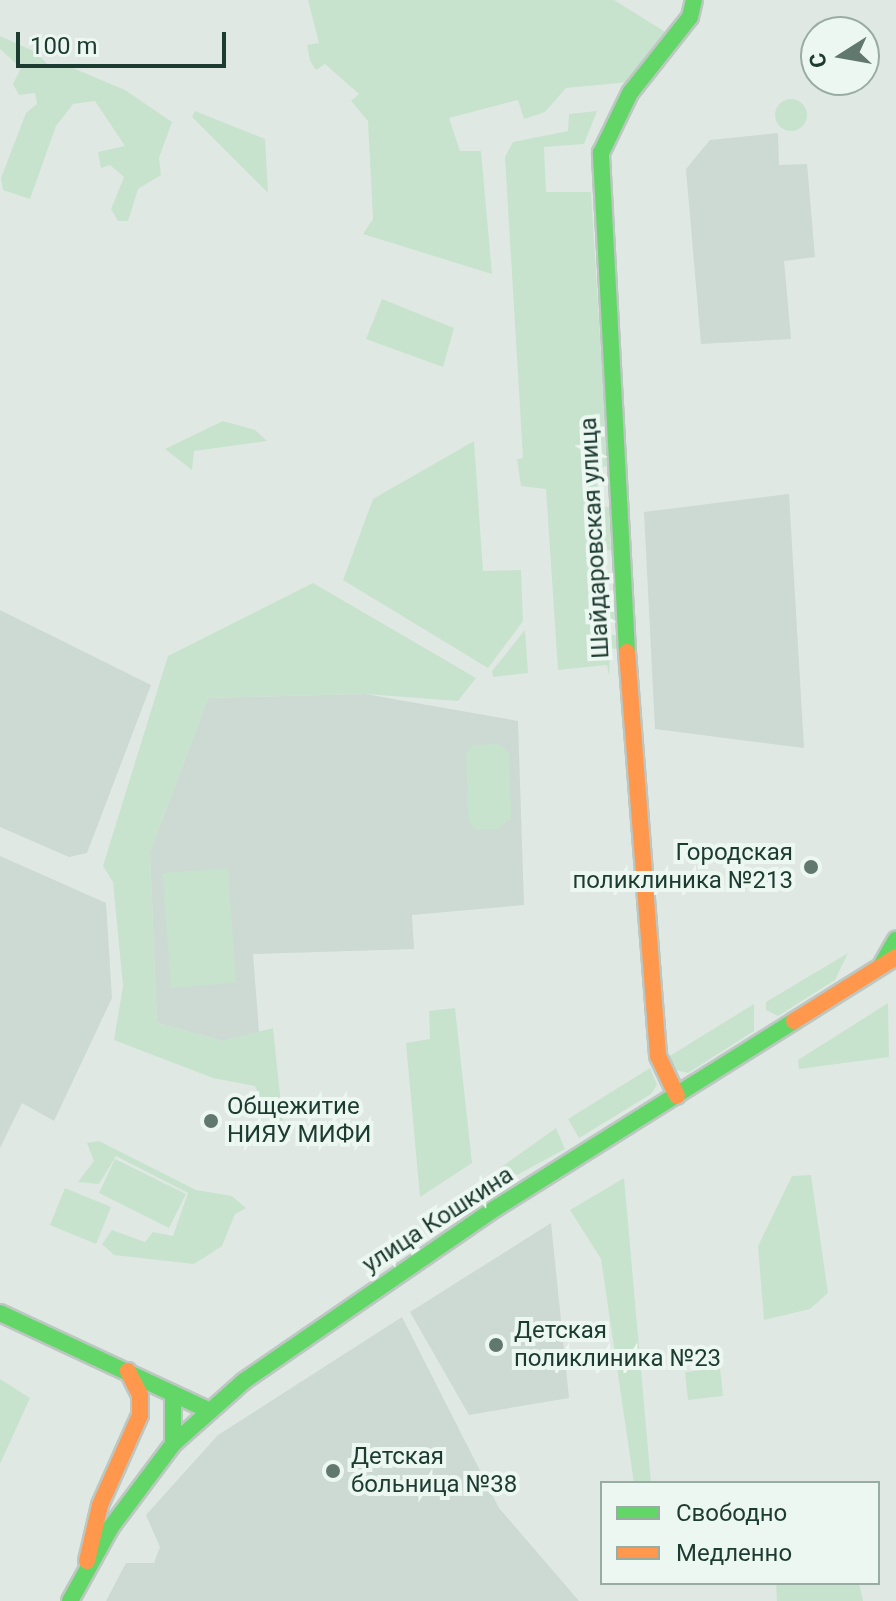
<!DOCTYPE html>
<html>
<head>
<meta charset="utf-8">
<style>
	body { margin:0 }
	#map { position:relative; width:896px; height:1601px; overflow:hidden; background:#e0e8e3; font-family:Roboto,sans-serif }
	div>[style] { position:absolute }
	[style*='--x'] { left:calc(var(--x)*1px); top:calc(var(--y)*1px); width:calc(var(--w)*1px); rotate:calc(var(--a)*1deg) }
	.built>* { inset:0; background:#cdd9d3 }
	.green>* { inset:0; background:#c7e3cd }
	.round { border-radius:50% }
	.roads { filter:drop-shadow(2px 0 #bcc7c2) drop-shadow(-2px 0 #bcc7c2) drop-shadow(0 2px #bcc7c2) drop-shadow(0 -2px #bcc7c2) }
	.fast>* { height:16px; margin:-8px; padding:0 8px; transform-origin:8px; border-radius:8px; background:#63d668 }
	.slow>* { height:16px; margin:-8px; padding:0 8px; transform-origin:8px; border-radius:8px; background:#ff974d }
	.dots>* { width:22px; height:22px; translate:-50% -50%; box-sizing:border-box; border:4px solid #edf7f1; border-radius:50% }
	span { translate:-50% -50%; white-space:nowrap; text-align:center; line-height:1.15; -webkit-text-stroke:8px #edf7f1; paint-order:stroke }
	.street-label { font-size:24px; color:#1c3b31 }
	.poi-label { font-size:24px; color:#1c3b31 }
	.right { translate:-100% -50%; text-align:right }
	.left { translate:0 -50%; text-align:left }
	.legend { position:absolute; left:600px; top:1481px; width:280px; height:104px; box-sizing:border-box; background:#edf7f1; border:2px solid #99aca4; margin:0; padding:10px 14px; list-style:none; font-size:24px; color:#1c3b31 }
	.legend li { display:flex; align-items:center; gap:16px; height:40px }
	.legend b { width:40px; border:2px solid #99aca4 }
	.north { position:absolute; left:800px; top:16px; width:80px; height:80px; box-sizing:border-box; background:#edf7f1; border:2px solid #99aca4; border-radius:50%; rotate:259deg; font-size:22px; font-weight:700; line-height:32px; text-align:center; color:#1c3b31 }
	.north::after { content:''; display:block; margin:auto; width:28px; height:36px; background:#61786f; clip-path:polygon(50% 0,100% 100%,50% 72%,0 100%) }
	.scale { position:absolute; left:16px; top:32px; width:210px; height:36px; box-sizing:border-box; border:4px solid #1c3b31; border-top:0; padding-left:10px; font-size:24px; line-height:28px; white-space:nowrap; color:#1c3b31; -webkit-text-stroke:6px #edf7f1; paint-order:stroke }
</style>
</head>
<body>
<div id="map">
	<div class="built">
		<div style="clip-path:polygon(778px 133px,779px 165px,807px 164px,815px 257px,784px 261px,791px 339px,701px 344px,686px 169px,710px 140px)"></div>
		<div style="clip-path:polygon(789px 494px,804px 748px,655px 729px,644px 512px)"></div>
		<div style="clip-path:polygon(0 610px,151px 685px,87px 853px,69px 857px,0 827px)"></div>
		<div style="clip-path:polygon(365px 694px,518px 721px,524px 905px,412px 915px,414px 949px,253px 954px,259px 1032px,223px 1041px,157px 1023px,150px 852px,208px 698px)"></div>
		<div style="clip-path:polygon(0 856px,106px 903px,112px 998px,54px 1121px,22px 1103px,0 1148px)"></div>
		<div style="clip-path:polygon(551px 1223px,569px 1398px,469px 1415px,410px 1312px)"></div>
		<div style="clip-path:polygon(402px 1317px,499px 1508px,579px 1601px,106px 1601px,126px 1563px,154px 1563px,160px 1547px,146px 1515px,218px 1435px)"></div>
	</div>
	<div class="green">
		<div style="clip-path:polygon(308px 0,614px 0,667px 33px,637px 69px,640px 81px,566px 88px,545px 112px,524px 119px,518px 100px,449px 118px,460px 151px,481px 151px,492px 274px,363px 234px,373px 219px,368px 121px,351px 101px,359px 94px,325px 64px,316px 70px,310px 61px,307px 45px,319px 43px)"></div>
		<div style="clip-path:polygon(0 36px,36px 52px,49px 66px,68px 66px,125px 90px,172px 122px,159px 158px,161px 175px,138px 189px,128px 221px,118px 221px,111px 209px,124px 177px,110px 165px,101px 168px,98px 152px,125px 146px,95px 101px,73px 104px,56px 126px,30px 199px,3px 190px,1px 178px,26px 113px,37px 104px,35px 93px,19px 95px,13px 84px,21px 68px,0 49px)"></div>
		<div class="round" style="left:775px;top:99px;width:32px;height:32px"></div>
		<div style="clip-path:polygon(195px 111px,265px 139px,268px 193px,192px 117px)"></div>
		<div style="clip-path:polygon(597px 111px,584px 144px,544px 147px,546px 192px,591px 192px,608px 466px,599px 467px,599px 506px,609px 507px,611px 550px,601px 551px,604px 604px,623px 603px,624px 621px,606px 622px,606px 635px,624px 635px,624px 648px,610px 649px,609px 676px,607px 665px,558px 670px,546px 489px,521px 486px,517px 459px,523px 458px,505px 157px,513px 142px,568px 131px,569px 114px)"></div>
		<div style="clip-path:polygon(382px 299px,454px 328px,443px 367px,366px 339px)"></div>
		<div style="clip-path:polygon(223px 421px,255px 430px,267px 441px,194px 451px,192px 470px,165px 449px)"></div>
		<div style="clip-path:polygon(474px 441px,483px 571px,521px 570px,523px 621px,488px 668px,343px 580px,373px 499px)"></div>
		<div style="clip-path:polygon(313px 583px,476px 678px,458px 701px,365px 694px,208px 698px,150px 852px,157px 1023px,223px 1041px,273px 1028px,284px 1134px,278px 1135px,255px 1086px,213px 1078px,114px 1040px,123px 986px,113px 882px,103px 866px,168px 656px)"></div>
		<div style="clip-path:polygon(525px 630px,528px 673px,493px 677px,492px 671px)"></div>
		<div style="clip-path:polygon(499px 744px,509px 753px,511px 818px,499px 829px,475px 829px,468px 821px,466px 752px,473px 745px)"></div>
		<div style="clip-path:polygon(228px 868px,236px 983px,171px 988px,162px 873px)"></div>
		<div style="clip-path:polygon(848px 953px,835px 980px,778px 1016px,766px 1010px,766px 1002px)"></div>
		<div style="clip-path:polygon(888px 1003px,889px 1057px,799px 1069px,798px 1060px)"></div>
		<div style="clip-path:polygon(754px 1004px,754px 1031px,688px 1073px,675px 1070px,668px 1057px)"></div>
		<div style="clip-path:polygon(455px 1008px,472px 1163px,420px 1197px,406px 1043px,430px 1039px,429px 1011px)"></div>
		<div style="clip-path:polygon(650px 1068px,657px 1085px,651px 1094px,579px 1138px,568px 1119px)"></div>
		<div style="clip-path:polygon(556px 1128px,565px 1149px,517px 1175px,500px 1168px)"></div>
		<div style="clip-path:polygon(99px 1141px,196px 1190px,232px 1196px,246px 1208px,235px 1214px,222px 1246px,194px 1264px,114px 1255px,102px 1244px,112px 1230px,145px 1242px,153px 1232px,173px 1236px,188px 1193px,116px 1156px,99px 1184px,78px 1182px,94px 1161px,87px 1143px)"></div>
		<div style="clip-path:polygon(115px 1159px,186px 1194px,169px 1228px,99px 1193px)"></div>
		<div style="clip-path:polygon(811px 1175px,828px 1293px,810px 1309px,764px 1320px,758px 1246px,792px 1176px)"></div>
		<div style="clip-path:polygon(624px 1178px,651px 1483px,634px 1483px,601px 1259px,570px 1210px)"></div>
		<div style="clip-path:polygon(65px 1188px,111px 1207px,96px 1244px,50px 1225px)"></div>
		<div style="clip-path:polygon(720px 1368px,723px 1396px,688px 1400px,685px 1372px)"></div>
		<div style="clip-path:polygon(0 1379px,30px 1398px,0 1464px)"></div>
		<div style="clip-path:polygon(776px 1583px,859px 1583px,863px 1601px,777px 1601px)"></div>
	</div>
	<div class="roads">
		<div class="fast">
			<div style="--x:627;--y:652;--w:500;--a:-93"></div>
			<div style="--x:601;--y:153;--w:67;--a:-64.2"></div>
			<div style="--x:630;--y:93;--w:97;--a:-51.7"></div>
			<div style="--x:690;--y:17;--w:17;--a:-77"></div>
			<div style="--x:882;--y:964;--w:28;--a:-60"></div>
			<div style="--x:0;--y:1313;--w:232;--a:25"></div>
			<div style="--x:173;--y:1394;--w:50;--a:90"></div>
			<div style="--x:70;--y:1601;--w:85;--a:-61"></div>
			<div style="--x:111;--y:1527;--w:104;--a:-53.2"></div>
			<div style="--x:173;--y:1444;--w:95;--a:-41.6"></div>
			<div style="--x:244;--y:1381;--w:306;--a:-34.5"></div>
			<div style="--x:496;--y:1208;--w:352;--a:-32.1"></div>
		</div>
		<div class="slow">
			<div style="--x:627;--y:652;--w:405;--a:85.6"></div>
			<div style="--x:658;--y:1056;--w:44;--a:64.6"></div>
			<div style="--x:794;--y:1021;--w:120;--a:-32.1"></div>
			<div style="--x:87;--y:1561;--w:57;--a:-76.9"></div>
			<div style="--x:100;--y:1505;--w:98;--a:-66"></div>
			<div style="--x:140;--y:1415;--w:20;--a:-90"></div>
			<div style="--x:140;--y:1395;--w:27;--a:-117"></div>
		</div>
	</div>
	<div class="dots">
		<div style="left:811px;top:867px;background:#61786f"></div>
		<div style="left:211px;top:1121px;background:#61786f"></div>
		<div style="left:496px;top:1345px;background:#61786f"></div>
		<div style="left:333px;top:1471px;background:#61786f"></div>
	</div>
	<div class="street-label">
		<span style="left:595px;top:538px;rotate:-93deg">Шайдаровская улица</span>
		<span style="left:438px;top:1220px;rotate:-33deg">улица Кошкина</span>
	</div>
	<div class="poi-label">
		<span class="right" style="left:793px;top:867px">Городская<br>поликлиника №213</span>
		<span class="left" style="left:227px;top:1121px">Общежитие<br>НИЯУ МИФИ</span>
		<span class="left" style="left:514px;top:1345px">Детская<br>поликлиника №23</span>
		<span class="left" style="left:351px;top:1471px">Детская<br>больница №38</span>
	</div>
	<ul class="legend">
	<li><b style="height:10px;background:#63d668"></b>Свободно</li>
	<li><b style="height:10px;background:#ff974d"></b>Медленно</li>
	</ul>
	<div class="north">С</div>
	<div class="scale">100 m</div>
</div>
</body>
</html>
